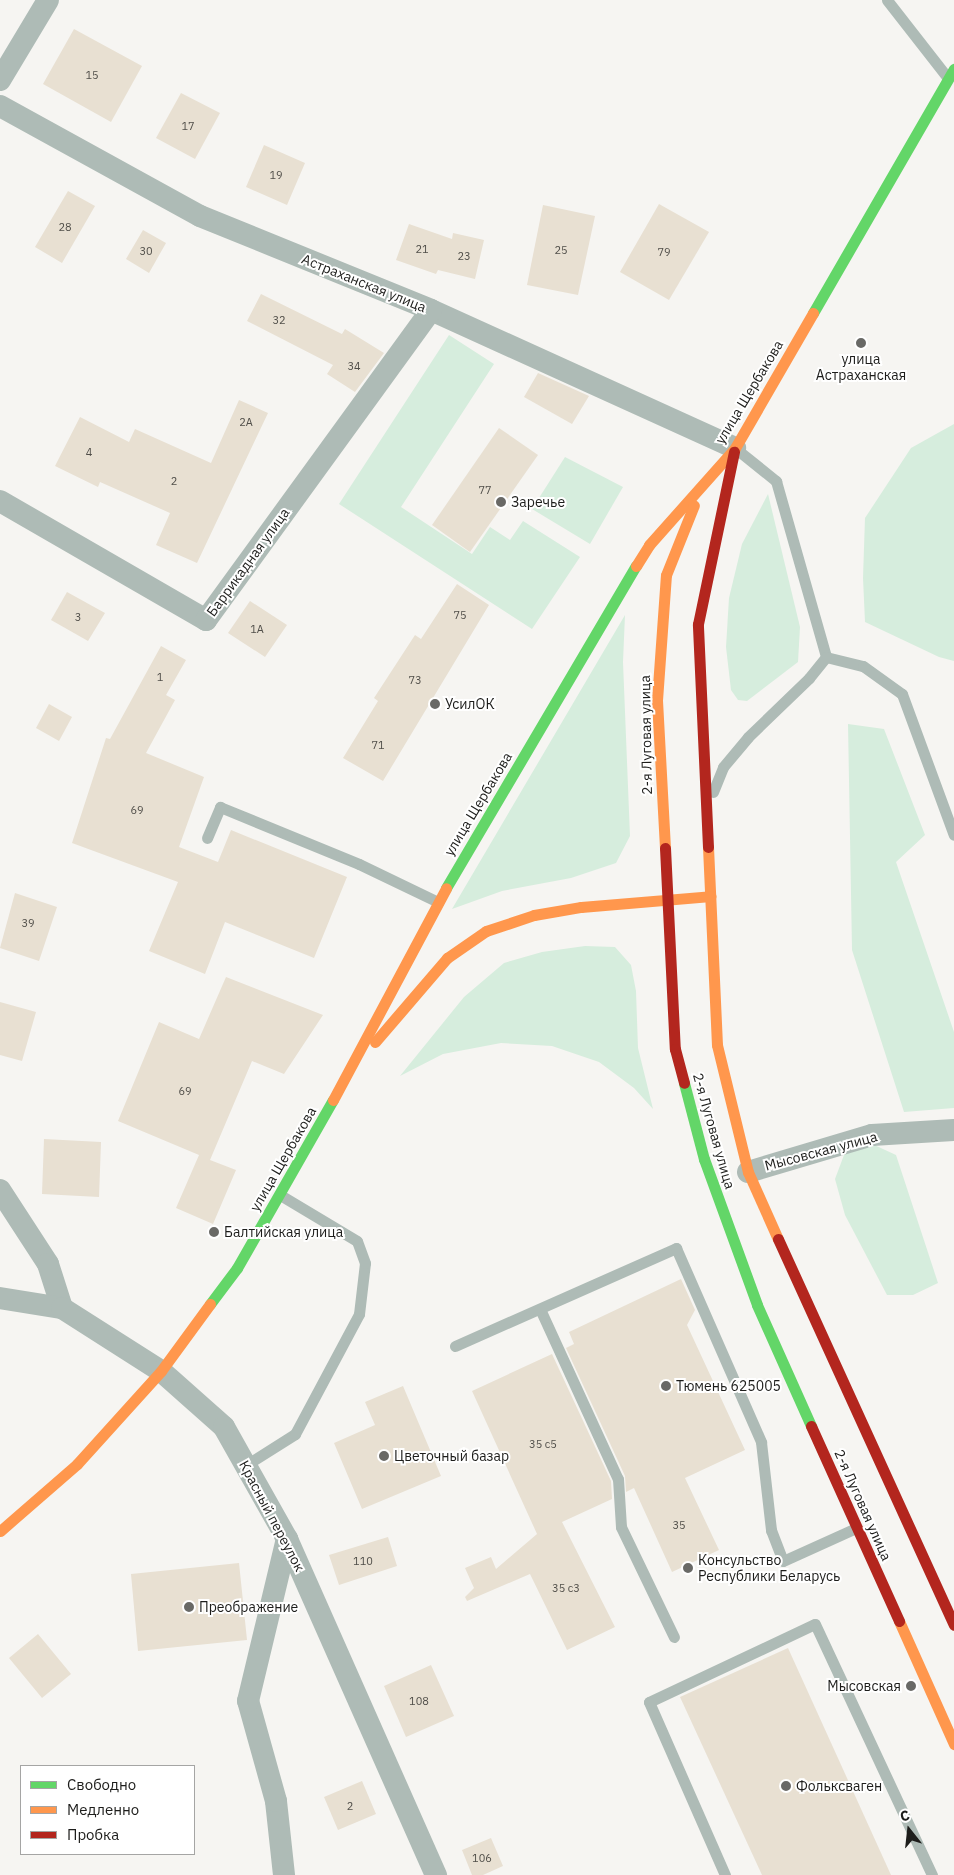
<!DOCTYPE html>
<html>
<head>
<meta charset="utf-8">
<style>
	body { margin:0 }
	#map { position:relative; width:954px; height:1875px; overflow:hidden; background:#f6f5f2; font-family:"IBM Plex Sans",sans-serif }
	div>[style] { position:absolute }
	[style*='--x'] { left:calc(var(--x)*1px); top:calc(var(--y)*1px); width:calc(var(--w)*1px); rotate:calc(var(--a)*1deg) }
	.green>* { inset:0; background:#d6eddd }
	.building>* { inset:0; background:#e8e0d2 }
	.lane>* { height:11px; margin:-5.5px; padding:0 5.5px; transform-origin:5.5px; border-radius:5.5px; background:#aebbb6 }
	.street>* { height:22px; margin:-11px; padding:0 11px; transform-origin:11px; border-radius:11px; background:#aebbb6 }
	.fast>* { height:11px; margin:-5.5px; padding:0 5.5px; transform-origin:5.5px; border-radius:5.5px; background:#63d668 }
	.slow>* { height:11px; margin:-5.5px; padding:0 5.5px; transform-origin:5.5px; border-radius:5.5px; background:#ff974d }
	.jam>* { height:11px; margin:-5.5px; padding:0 5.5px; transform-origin:5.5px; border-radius:5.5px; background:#b3261e }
	.dots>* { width:14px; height:14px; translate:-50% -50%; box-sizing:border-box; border:2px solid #fff; border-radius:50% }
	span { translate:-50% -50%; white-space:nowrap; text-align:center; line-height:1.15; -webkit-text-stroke:4px #fff; paint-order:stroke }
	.number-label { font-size:11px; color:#504e49 }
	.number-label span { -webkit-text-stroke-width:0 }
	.street-label { font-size:14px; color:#1d1d1b }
	.poi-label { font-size:14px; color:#1d1d1b }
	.left { translate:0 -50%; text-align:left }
	.right { translate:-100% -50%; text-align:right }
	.legend { position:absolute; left:20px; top:1765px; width:175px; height:90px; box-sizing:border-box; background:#fff; border:1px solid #a5a5a4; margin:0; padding:6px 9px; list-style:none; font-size:15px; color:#1d1d1b }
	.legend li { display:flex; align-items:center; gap:10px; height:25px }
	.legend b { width:25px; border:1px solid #a5a5a4 }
	.north { position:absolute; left:884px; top:1805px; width:50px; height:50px; -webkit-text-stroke:4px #fff; paint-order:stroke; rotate:344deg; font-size:14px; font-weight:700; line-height:20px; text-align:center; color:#1d1d1b }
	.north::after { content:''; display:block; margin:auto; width:18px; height:22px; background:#1d1d1b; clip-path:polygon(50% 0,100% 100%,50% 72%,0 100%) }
</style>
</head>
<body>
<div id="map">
	<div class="green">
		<div style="clip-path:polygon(449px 335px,494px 364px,401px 507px,472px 554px,490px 527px,510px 540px,523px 521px,580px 557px,532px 629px,339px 504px)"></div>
		<div style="clip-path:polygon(954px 424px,954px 661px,939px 657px,865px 622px,863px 578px,865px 518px,911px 448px)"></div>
		<div style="clip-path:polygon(565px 457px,623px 487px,590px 544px,532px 509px)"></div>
		<div style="clip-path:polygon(768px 494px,800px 627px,798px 662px,747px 701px,738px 700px,731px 690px,726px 647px,729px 598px,742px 544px)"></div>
		<div style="clip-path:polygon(625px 615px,623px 662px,630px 836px,616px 863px,571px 878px,502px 891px,452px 909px)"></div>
		<div style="clip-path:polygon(848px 724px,884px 729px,925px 835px,896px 862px,954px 1032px,954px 1108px,904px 1112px,852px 950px)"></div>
		<div style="clip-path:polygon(585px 946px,615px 947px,631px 965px,636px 991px,638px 1048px,653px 1109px,634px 1088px,599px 1062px,552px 1046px,501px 1043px,443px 1054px,400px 1076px,464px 997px,504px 963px,542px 952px)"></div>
		<div style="clip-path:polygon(870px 1143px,896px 1155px,938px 1283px,913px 1295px,887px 1295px,845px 1215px,835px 1179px,844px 1155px)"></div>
	</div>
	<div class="building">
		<div style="clip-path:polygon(74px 29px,142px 66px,111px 122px,43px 84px)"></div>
		<div style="clip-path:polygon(181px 93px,220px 113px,195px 159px,156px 138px)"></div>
		<div style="clip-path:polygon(264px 145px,305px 163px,287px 205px,246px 187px)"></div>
		<div style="clip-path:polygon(68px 191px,95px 206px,62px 263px,35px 247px)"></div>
		<div style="clip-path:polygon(659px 204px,709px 232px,669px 300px,620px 272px)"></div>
		<div style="clip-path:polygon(543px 205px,595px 216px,578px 295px,527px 285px)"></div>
		<div style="clip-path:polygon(409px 224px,452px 239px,453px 233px,484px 240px,475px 279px,438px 270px,436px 274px,396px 260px)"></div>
		<div style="clip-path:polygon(143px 230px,166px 243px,149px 273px,126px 259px)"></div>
		<div style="clip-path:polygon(261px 294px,342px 334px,345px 329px,384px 353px,355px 392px,327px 374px,333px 365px,247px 321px)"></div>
		<div style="clip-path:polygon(538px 373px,589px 396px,572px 424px,524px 397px)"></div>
		<div style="clip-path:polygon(239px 400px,268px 413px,197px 563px,156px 545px,170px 513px,100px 482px,98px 487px,55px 466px,80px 417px,129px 442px,135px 429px,211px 463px)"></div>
		<div style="clip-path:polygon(499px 428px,538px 455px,470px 552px,432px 525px)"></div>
		<div style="clip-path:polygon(457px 584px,489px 605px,383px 781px,343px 758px,378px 701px,374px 698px,415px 635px,421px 639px)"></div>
		<div style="clip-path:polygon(67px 592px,105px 613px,88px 641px,51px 620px)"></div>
		<div style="clip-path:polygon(250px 601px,287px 625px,265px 657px,228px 633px)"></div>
		<div style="clip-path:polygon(161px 646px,186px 660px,166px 695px,175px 700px,146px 753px,204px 777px,179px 847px,218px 862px,231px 830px,347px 877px,314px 958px,225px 922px,205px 974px,149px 951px,178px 882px,72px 843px,106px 738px,110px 739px)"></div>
		<div style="clip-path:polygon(49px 704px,72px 717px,59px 741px,36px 728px)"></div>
		<div style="clip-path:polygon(15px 893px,57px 907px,39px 961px,0 948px)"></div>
		<div style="clip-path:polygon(226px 977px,323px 1015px,284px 1074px,252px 1061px,210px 1160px,236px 1170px,213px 1224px,176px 1208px,199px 1155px,118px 1121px,159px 1022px,199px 1039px)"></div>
		<div style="clip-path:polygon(0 1002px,36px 1012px,22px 1061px,0 1055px)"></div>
		<div style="clip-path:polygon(44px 1139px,101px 1142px,99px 1197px,42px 1194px)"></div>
		<div style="clip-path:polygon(681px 1279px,695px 1310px,687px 1325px,745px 1450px,685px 1478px,719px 1550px,672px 1572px,634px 1488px,626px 1492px,625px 1476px,566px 1348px,574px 1344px,569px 1332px)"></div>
		<div style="clip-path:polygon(552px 1354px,611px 1481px,612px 1499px,562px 1522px,615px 1627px,567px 1650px,530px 1574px,467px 1601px,465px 1597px,474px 1588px,465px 1568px,491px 1557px,496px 1569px,537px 1534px,472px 1391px)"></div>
		<div style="clip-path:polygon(403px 1386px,441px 1476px,362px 1509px,334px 1443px,375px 1425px,365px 1402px)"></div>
		<div style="clip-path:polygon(388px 1537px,397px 1566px,339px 1585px,329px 1555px)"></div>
		<div style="clip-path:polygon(239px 1563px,247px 1640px,138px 1651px,131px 1574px)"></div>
		<div style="clip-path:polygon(38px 1634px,71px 1674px,42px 1698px,9px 1658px)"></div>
		<div style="clip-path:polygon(788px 1648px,891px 1875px,762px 1875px,680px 1697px)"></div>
		<div style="clip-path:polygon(431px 1665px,454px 1716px,406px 1737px,384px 1686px)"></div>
		<div style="clip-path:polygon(362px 1781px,376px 1814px,338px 1830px,324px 1797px)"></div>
		<div style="clip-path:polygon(491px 1838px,503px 1866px,483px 1875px,472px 1875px,462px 1850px)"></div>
	</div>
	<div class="lane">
		<div style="--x:887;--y:0;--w:99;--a:52"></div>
		<div style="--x:735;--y:448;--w:53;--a:38.8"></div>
		<div style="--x:776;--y:481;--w:183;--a:74.1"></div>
		<div style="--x:826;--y:657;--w:38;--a:14"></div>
		<div style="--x:863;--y:666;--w:48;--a:35.7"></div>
		<div style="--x:902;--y:694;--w:150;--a:69.8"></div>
		<div style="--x:713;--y:792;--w:27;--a:-68"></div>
		<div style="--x:723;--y:767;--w:39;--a:-50"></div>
		<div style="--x:748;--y:737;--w:85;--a:-44"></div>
		<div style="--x:809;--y:678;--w:27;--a:-51"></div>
		<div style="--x:207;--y:838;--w:34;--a:-67"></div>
		<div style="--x:220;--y:807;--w:150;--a:22.3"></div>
		<div style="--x:359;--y:864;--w:88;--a:25.7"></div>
		<div style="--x:540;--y:1309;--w:187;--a:65.4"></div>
		<div style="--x:618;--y:1479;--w:48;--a:86.4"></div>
		<div style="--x:621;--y:1527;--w:122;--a:64.3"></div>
		<div style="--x:455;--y:1346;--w:242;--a:-23.9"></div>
		<div style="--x:676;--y:1248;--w:212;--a:66.3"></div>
		<div style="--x:761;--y:1442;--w:89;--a:83.5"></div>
		<div style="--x:771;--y:1530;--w:33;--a:69"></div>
		<div style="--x:783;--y:1561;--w:80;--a:-24.3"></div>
		<div style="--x:246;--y:1465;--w:58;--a:-32.3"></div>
		<div style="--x:295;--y:1434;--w:136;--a:-61.9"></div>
		<div style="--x:359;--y:1314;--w:51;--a:-83.3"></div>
		<div style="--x:365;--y:1263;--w:23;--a:-110"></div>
		<div style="--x:357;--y:1241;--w:90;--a:-149.1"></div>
		<div style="--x:725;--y:1875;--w:189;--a:-113.7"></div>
		<div style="--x:649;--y:1702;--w:183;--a:-25.2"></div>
		<div style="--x:815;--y:1624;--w:277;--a:65"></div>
	</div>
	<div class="street">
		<div style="--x:0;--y:80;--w:93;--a:-59"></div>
		<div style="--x:0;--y:106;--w:228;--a:28.8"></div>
		<div style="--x:200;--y:216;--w:249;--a:22.1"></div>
		<div style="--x:431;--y:310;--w:334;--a:24.4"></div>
		<div style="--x:0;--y:501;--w:238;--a:30"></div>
		<div style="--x:206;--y:620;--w:383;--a:-54"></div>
		<div style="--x:748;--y:1172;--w:129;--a:-16.6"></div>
		<div style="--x:872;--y:1135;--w:82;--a:-3.5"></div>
		<div style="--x:0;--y:1190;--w:88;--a:57"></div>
		<div style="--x:48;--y:1264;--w:46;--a:72.3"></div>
		<div style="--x:0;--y:1298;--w:63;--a:9.2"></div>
		<div style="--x:62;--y:1308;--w:117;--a:32.5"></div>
		<div style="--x:161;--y:1371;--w:84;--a:41.6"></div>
		<div style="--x:224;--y:1427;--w:129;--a:60.6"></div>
		<div style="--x:287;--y:1539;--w:368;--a:66.1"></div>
		<div style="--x:284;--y:1875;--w:74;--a:-96.2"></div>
		<div style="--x:276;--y:1801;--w:104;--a:-105.6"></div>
		<div style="--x:248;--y:1701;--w:167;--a:-76.5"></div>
	</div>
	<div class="fast">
		<div style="--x:813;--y:313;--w:282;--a:-60"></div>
		<div style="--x:446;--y:888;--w:374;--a:-59.5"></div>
		<div style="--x:684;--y:1083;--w:79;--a:75.3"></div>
		<div style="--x:704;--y:1159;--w:155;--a:70"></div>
		<div style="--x:757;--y:1305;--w:133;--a:65.9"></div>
		<div style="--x:210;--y:1304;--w:45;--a:-53.1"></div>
		<div style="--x:237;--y:1268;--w:193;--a:-60.3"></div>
	</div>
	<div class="slow">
		<div style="--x:636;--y:566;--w:25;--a:-58"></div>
		<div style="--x:649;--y:545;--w:130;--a:-48.4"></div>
		<div style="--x:735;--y:448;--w:156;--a:-60"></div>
		<div style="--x:708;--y:847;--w:198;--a:87.4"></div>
		<div style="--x:717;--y:1045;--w:131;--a:76.3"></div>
		<div style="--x:748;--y:1172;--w:73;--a:65.9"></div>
		<div style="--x:665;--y:848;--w:148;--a:-93.1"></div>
		<div style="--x:657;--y:700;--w:125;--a:-85.9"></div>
		<div style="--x:666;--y:575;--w:75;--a:-68.2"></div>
		<div style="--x:375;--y:1042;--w:111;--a:-49.4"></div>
		<div style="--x:447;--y:958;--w:47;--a:-34.7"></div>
		<div style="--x:486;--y:931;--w:51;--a:-18.4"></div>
		<div style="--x:534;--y:915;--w:48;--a:-9.7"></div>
		<div style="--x:581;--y:907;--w:130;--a:-4.8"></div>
		<div style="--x:333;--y:1100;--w:240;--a:-61.9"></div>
		<div style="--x:0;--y:1531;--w:102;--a:-41"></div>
		<div style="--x:77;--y:1464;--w:125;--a:-47.9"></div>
		<div style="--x:161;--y:1371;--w:83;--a:-53.8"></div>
		<div style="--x:899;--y:1621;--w:135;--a:65.9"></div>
	</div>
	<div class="jam">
		<div style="--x:708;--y:847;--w:223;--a:-92.6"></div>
		<div style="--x:698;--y:624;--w:176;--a:-78.2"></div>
		<div style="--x:665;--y:848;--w:201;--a:87.2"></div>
		<div style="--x:675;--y:1049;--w:35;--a:75"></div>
		<div style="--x:778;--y:1239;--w:424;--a:65.5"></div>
		<div style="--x:811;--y:1426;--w:214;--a:65.7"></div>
	</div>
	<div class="dots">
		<div style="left:861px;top:343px;background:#696966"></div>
		<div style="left:501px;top:502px;background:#696966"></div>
		<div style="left:435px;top:704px;background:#696966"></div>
		<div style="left:214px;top:1232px;background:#696966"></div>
		<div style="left:666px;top:1386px;background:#696966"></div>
		<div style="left:384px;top:1456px;background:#696966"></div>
		<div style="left:688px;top:1568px;background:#696966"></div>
		<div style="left:189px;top:1607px;background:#696966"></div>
		<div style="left:911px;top:1686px;background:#696966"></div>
		<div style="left:786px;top:1786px;background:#696966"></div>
	</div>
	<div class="number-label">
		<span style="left:92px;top:75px">15</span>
		<span style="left:188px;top:126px">17</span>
		<span style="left:276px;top:175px">19</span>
		<span style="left:65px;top:227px">28</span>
		<span style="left:422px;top:249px">21</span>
		<span style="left:561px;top:250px">25</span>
		<span style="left:146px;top:251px">30</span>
		<span style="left:664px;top:252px">79</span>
		<span style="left:464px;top:256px">23</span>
		<span style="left:279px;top:320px">32</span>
		<span style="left:354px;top:366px">34</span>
		<span style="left:246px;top:422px">2А</span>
		<span style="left:89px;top:452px">4</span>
		<span style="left:174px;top:481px">2</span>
		<span style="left:485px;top:490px">77</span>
		<span style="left:460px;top:615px">75</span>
		<span style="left:78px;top:617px">3</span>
		<span style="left:257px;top:629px">1А</span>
		<span style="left:160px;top:677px">1</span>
		<span style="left:415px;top:680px">73</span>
		<span style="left:378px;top:745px">71</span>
		<span style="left:137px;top:810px">69</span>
		<span style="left:28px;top:923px">39</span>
		<span style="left:185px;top:1091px">69</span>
		<span style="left:543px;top:1444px">35 с5</span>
		<span style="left:679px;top:1525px">35</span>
		<span style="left:363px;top:1561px">110</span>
		<span style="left:566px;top:1588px">35 с3</span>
		<span style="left:419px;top:1701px">108</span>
		<span style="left:350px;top:1806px">2</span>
		<span style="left:482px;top:1858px">106</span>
	</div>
	<div class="street-label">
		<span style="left:364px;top:283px;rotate:22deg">Астраханская улица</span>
		<span style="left:749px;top:392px;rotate:-59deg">улица Щербакова</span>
		<span style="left:248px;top:562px;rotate:-54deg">Баррикадная улица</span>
		<span style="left:646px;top:735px;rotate:-91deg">2-я Луговая улица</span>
		<span style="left:478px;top:804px;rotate:-59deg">улица Щербакова</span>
		<span style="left:714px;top:1131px;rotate:74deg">2-я Луговая улица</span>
		<span style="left:821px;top:1151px;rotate:-15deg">Мысовская улица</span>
		<span style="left:283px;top:1159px;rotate:-60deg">улица Щербакова</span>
		<span style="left:863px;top:1505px;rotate:66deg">2-я Луговая улица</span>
		<span style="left:272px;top:1516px;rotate:62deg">Красный переулок</span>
	</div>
	<div class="poi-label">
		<span style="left:861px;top:367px">улица<br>Астраханская</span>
		<span class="left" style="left:511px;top:502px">Заречье</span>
		<span class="left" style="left:445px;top:704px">УсилОК</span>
		<span class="left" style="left:224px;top:1232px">Балтийская улица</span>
		<span class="left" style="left:676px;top:1386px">Тюмень 625005</span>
		<span class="left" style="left:394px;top:1456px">Цветочный базар</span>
		<span class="left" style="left:698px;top:1568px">Консульство<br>Республики Беларусь</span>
		<span class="left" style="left:199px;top:1607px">Преображение</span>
		<span class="right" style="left:901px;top:1686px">Мысовская</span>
		<span class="left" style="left:796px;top:1786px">Фольксваген</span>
	</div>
	<ul class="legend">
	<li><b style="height:6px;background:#63d668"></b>Свободно</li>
	<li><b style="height:6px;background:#ff974d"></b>Медленно</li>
	<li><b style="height:6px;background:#b3261e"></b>Пробка</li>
	</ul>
	<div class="north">С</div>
</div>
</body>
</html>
